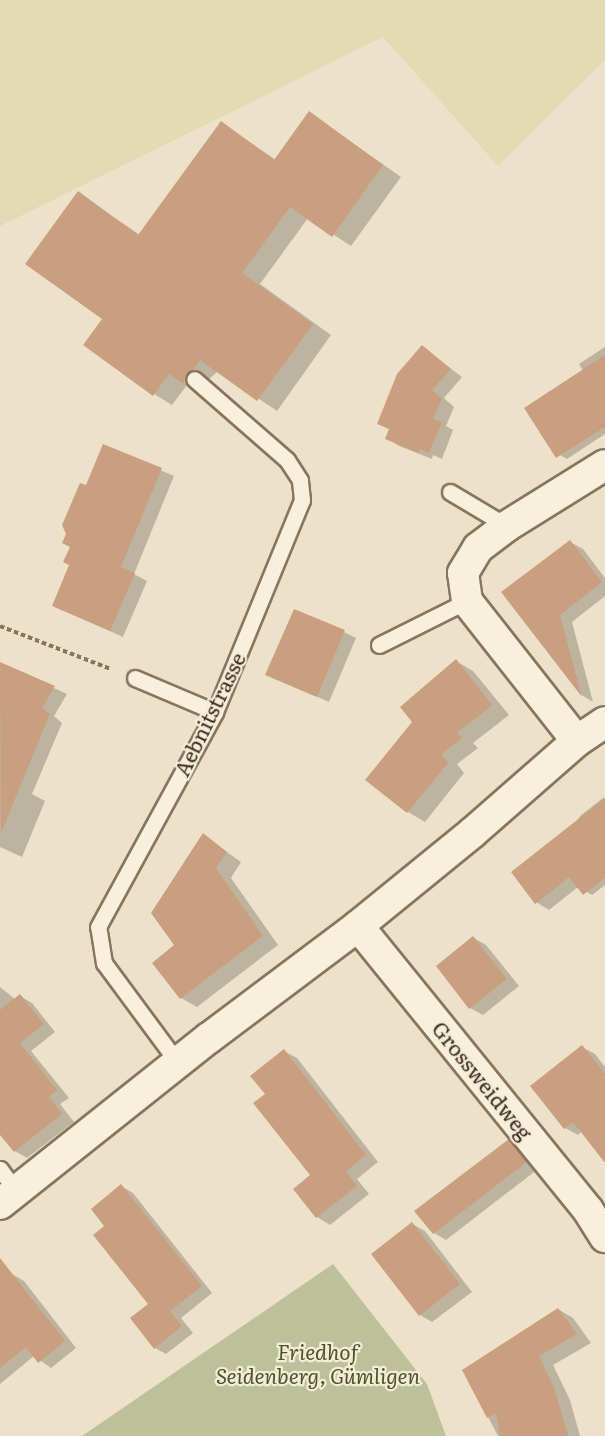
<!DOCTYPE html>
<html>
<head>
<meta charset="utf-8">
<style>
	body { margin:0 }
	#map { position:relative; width:605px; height:1436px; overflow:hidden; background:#ede2c9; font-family:Literata,serif }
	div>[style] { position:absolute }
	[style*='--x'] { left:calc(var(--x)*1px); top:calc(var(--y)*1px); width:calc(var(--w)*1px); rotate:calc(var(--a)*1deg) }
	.farmland>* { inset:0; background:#e2dbb6 }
	.cemetery>* { inset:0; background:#bcc09b }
	.shadow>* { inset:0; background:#0003 }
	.building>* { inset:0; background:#c99f80 }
	.path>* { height:4px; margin-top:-2px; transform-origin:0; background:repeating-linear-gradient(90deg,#88755e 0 4.5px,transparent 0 7.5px) }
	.roads { filter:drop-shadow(2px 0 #88755e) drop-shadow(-2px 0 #88755e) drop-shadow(0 2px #88755e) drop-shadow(0 -2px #88755e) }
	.service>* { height:15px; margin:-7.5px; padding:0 7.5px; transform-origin:7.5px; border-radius:7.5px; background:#f8efdc }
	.minor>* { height:30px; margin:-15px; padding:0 15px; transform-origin:15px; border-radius:15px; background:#f8efdc }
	span { translate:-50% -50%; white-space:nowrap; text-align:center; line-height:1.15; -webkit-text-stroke:4.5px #f5ecd8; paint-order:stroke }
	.street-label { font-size:21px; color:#3a2d21 }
	.park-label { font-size:21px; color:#4a5528; font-style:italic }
</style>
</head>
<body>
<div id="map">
	<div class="farmland">
		<div style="clip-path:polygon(0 0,605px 0,605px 60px,498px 166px,383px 37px,0 226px)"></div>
	</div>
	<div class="cemetery">
		<div style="clip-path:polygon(333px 1264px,427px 1384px,446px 1436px,82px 1436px)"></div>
	</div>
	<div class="shadow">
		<div style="clip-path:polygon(310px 113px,401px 177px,351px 246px,308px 218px,260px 284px,331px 335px,277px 411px,218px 371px,205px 383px,201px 393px,187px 385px,172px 405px,154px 394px,104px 319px,78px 193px,140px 235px,222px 123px,276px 160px)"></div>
		<div style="clip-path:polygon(422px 347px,462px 377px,444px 398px,454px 407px,446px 426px,453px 430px,442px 459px,433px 455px,432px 459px,399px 446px,387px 438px,390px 430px,379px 423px)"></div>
		<div style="clip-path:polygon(605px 347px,605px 434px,567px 459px,555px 452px,583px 371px,579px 364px)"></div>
		<div style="clip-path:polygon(104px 446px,174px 476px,134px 574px,147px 581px,123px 637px,54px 606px,71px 565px,72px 547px,87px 487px)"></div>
		<div style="clip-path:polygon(570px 542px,583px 549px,605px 578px,605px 596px,572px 622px,593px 702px,583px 696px,503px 592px)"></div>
		<div style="clip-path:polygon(344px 632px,356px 638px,329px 702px,267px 675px)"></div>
		<div style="clip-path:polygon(456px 661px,473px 671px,509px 715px,473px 743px,478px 748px,457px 764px,464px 773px,425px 822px,408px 812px,413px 722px)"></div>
		<div style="clip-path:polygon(3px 665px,67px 694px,54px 716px,62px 723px,32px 794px,45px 801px,22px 857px,0 847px,0 673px)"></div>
		<div style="clip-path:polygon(604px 797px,605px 885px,592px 895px,578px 887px,549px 910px,536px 902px,580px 816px)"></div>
		<div style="clip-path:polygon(203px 835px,241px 862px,231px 878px,278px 945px,197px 1007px,181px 998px,154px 963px,176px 946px)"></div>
		<div style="clip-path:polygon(474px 938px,486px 945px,519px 986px,483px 1015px,470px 1008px)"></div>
		<div style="clip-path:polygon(0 987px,15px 999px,20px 996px,32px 1003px,55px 1032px,31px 1051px,69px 1098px,60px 1104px,74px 1122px,27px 1158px,15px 1151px,0 1133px)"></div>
		<div style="clip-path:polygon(582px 1047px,595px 1054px,605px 1067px,605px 1136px,582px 1131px,578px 1135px,565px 1128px)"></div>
		<div style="clip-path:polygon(284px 1051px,297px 1058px,378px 1162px,357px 1179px,369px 1194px,330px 1225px,317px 1217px,295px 1189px,312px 1176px,267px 1094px)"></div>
		<div style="clip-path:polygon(509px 1141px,520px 1148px,538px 1169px,446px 1240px,434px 1233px)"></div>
		<div style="clip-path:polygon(121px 1186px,133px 1193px,212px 1293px,181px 1318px,193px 1333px,166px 1354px,155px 1348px,150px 1305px,106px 1226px)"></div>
		<div style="clip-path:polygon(412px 1224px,425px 1231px,472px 1292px,432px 1322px,420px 1315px)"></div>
		<div style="clip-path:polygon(12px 1274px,24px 1281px,76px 1348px,51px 1368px,34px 1356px,0 1384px,0 1284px)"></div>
		<div style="clip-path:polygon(558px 1309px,573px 1318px,591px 1343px,553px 1365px,570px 1400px,580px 1436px,498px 1436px,464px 1371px)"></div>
	</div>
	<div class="building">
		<div style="clip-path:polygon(309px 111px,383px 165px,332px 237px,290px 207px,242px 273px,313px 324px,257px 401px,200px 360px,193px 370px,186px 373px,183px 384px,169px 374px,153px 396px,83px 345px,102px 319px,25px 264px,78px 191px,138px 235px,221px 121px,274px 160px)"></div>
		<div style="clip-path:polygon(422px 345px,451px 369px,432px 390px,442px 399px,433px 419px,442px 422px,429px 453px,420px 449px,419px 453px,385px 439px,389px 429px,377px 424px,397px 374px)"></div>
		<div style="clip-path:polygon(605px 355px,605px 427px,556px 458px,524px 408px)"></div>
		<div style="clip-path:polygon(103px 444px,162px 468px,121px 567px,135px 573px,110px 631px,52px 606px,69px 565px,63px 562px,70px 547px,62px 543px,66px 534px,62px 525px,80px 483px,86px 485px)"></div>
		<div style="clip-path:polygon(570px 540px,602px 582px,560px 615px,582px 697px,501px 592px)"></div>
		<div style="clip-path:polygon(294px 609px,345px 630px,317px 697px,265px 675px)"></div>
		<div style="clip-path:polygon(456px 659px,492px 705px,457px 733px,462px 738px,441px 754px,448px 763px,407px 813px,365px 780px,412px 722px,400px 707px)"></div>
		<div style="clip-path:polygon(0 662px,55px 686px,42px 708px,50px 714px,1px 833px)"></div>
		<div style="clip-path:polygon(605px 798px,605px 878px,583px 895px,569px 877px,535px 904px,511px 872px)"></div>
		<div style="clip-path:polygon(203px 833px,227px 852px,216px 868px,263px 936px,180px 999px,152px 963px,174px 945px,151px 913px)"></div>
		<div style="clip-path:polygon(473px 936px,507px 979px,469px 1009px,436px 966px)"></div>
		<div style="clip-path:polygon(20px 994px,44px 1024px,20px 1043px,57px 1090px,49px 1097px,62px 1114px,14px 1152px,0 1135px,0 1010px)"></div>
		<div style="clip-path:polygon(582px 1045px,605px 1074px,605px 1163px,573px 1122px,564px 1129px,530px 1086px)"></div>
		<div style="clip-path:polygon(284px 1049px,366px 1155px,346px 1171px,357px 1186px,316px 1218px,293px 1189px,310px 1175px,253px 1103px,265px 1094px,250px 1076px)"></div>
		<div style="clip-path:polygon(509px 1139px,527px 1162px,433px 1234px,414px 1211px)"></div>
		<div style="clip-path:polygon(121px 1184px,202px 1286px,170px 1311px,182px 1326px,154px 1349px,130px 1318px,148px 1304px,93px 1235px,104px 1226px,91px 1209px)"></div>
		<div style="clip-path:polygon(412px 1222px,460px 1284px,419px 1316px,371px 1254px)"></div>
		<div style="clip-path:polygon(0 1258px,65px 1341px,38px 1363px,26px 1347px,0 1368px)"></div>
		<div style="clip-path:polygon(558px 1308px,577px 1334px,539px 1356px,555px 1390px,568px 1436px,500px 1436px,496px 1413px,487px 1418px,462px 1370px)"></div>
	</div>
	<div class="path">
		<div style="--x:0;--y:626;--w:119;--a:21.2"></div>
	</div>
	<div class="roads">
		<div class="service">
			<div style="--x:450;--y:492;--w:66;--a:30.8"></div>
			<div style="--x:379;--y:645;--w:98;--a:-26.6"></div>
			<div style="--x:135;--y:678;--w:87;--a:23"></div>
			<div style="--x:178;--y:1063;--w:124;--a:-126.5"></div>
			<div style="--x:104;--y:963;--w:36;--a:-99"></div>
			<div style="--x:98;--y:927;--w:245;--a:-61.4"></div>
			<div style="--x:215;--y:712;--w:229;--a:-67.7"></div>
			<div style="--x:302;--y:500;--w:20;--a:-96"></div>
			<div style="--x:300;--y:480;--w:24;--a:-123"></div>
			<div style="--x:287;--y:460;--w:123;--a:-138.9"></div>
			<div style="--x:0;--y:1169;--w:27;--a:54"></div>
		</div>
		<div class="minor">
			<div style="--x:577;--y:741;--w:178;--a:-128.2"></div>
			<div style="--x:467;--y:601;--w:28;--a:-98"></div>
			<div style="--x:463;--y:573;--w:29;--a:-59"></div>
			<div style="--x:478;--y:548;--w:36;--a:-37"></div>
			<div style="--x:507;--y:526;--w:115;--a:-31.9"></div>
			<div style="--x:358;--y:926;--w:365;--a:51"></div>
			<div style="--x:588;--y:1210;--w:32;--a:58"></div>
			<div style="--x:0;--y:1204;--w:267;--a:-38.5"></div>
			<div style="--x:209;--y:1038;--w:186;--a:-36.9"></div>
			<div style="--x:358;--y:926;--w:147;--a:-39.2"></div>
			<div style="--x:472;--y:833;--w:140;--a:-41.2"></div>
			<div style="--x:577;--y:741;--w:34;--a:-34"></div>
		</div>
	</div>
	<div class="street-label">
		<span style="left:209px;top:714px;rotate:-64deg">Aebnitstrasse</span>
		<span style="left:483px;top:1080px;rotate:51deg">Grossweidweg</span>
	</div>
	<div class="park-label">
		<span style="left:318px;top:1363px">Friedhof<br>Seidenberg, Gümligen</span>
	</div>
</div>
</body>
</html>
